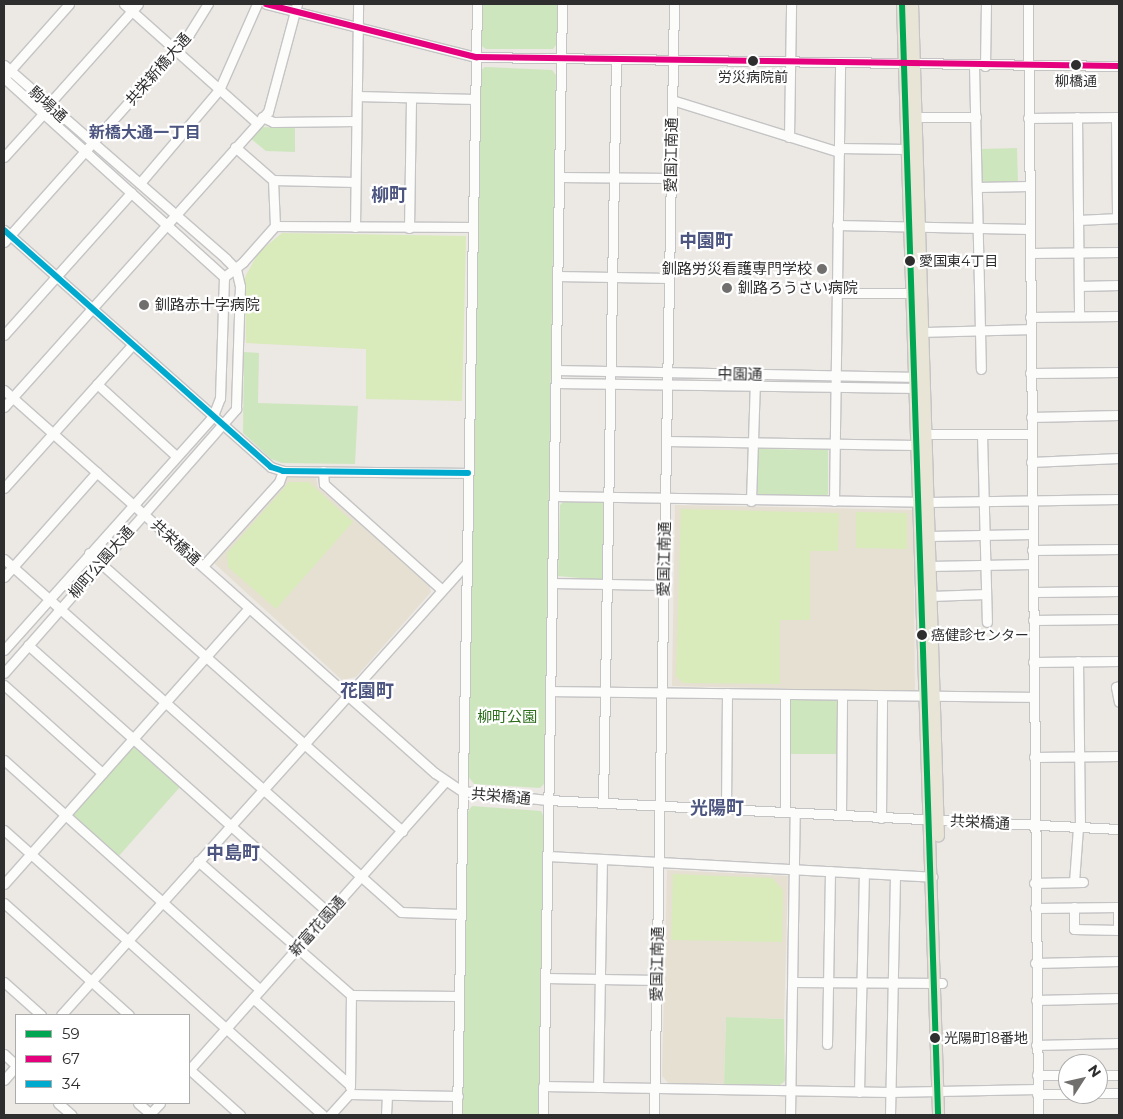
<!DOCTYPE html>
<html>
<head>
<meta charset="utf-8">
<style>
	body { margin:0 }
	#map { position:relative; width:1123px; height:1119px; overflow:hidden; background:#ece8e4; font-family:Montserrat,"Noto Sans JP",sans-serif }
	div>[style] { position:absolute }
	[style*='--x'] { left:calc(var(--x)*1px); top:calc(var(--y)*1px); width:calc(var(--w)*1px); rotate:calc(var(--a)*1deg) }
	.education>* { inset:0; background:#e6e0d3 }
	.green>* { inset:0; background:#cee6be }
	.pitch>* { inset:0; background:#d9eabb }
	.roads { filter:drop-shadow(1px 0 #c5c4c5) drop-shadow(-1px 0 #c5c4c5) drop-shadow(0 1px #c5c4c5) drop-shadow(0 -1px #c5c4c5) }
	.minor>* { height:9px; margin:-4.5px; padding:0 4.5px; transform-origin:4.5px; border-radius:4.5px; background:#fcfcfb }
	.major>* { height:11px; margin:-5.5px; padding:0 5.5px; transform-origin:5.5px; border-radius:5.5px; background:#e8e4d6 }
	.bus-1>* { height:6px; margin:-3px; padding:0 3px; transform-origin:3px; border-radius:3px; background:#00a651 }
	.bus-2>* { height:6px; margin:-3px; padding:0 3px; transform-origin:3px; border-radius:3px; background:#e5007d }
	.bus-3>* { height:6px; margin:-3px; padding:0 3px; transform-origin:3px; border-radius:3px; background:#00a9ce }
	.dots>* { width:14px; height:14px; translate:-50% -50%; box-sizing:border-box; border:2px solid #fff; border-radius:50% }
	span { translate:-50% -50%; white-space:nowrap; text-align:center; line-height:1.15; -webkit-text-stroke:4.5px #fff; paint-order:stroke }
	.bus-label { font-size:14px; color:#2e2e2e }
	.left { translate:0 -50%; text-align:left }
	.street-label { font-size:15px; color:#2e2e2e }
	.poi-label { font-size:15px; color:#2e2e2e }
	.right { translate:-100% -50%; text-align:right }
	.park-label { font-size:15px; color:#2c6e1b }
	.neighbourhood-label { font-size:16px; color:#4d5680; font-weight:700 }
	.quarter-label { font-size:18px; color:#4d5680; font-weight:700 }
	.frame { position:absolute; inset:0; border:5px solid #2e2e2e; pointer-events:none }
	.legend { position:absolute; left:15px; top:1014px; width:175px; height:90px; box-sizing:border-box; background:#fff; border:1px solid #ababab; margin:0; padding:6px 9px; list-style:none; font-size:15px; color:#2e2e2e }
	.legend li { display:flex; align-items:center; gap:10px; height:25px }
	.legend b { width:25px; border:1px solid #ababab }
	.north { position:absolute; left:1058px; top:1054px; width:50px; height:50px; box-sizing:border-box; background:#fff; border:1px solid #ababab; border-radius:50%; rotate:55deg; font-size:14px; font-weight:700; line-height:20px; text-align:center; color:#2e2e2e }
	.north::after { content:''; display:block; margin:auto; width:18px; height:22px; background:#706f6e; clip-path:polygon(50% 0,100% 100%,50% 72%,0 100%) }
</style>
</head>
<body>
<div id="map">
	<div class="education">
		<div style="clip-path:polygon(288px 477px,316px 478px,318px 487px,429px 583px,431px 592px,356px 677px,342px 680px,214px 563px)"></div>
		<div style="clip-path:polygon(675px 505px,913px 510px,915px 692px,672px 686px)"></div>
		<div style="clip-path:polygon(667px 870px,788px 876px,784px 1019px,726px 1017px,724px 1084px,668px 1083px,662px 1076px)"></div>
	</div>
	<div class="green">
		<div style="clip-path:polygon(480px 4px,558px 4px,557px 44px,553px 49px,486px 49px,479px 44px)"></div>
		<div style="clip-path:polygon(485px 67px,552px 70px,556px 75px,544px 784px,540px 788px,474px 784px,467px 775px,480px 71px)"></div>
		<div style="clip-path:polygon(260px 127px,295px 128px,295px 152px,266px 151px,250px 138px)"></div>
		<div style="clip-path:polygon(1017px 148px,1018px 182px,981px 182px,981px 149px)"></div>
		<div style="clip-path:polygon(244px 352px,259px 353px,258px 403px,358px 406px,355px 464px,282px 463px,271px 459px,243px 433px)"></div>
		<div style="clip-path:polygon(758px 449px,828px 450px,828px 494px,824px 497px,758px 495px)"></div>
		<div style="clip-path:polygon(563px 502px,604px 503px,602px 580px,558px 576px,560px 505px)"></div>
		<div style="clip-path:polygon(790px 698px,835px 699px,840px 704px,839px 754px,790px 754px)"></div>
		<div style="clip-path:polygon(132px 745px,180px 787px,118px 857px,71px 815px)"></div>
		<div style="clip-path:polygon(472px 806px,541px 811px,544px 817px,539px 1115px,462px 1115px,467px 813px)"></div>
		<div style="clip-path:polygon(726px 1017px,784px 1019px,785px 1081px,780px 1085px,724px 1084px)"></div>
	</div>
	<div class="pitch">
		<div style="clip-path:polygon(282px 233px,466px 236px,462px 401px,366px 399px,366px 349px,246px 343px,245px 277px,259px 252px)"></div>
		<div style="clip-path:polygon(289px 482px,309px 482px,353px 522px,276px 609px,228px 567px,227px 553px)"></div>
		<div style="clip-path:polygon(681px 509px,839px 513px,838px 551px,810px 551px,810px 620px,780px 620px,780px 684px,683px 683px,676px 676px)"></div>
		<div style="clip-path:polygon(856px 512px,907px 513px,907px 549px,856px 548px)"></div>
		<div style="clip-path:polygon(673px 874px,772px 878px,783px 890px,782px 942px,671px 940px)"></div>
	</div>
	<div class="roads">
		<div class="minor">
			<div style="--x:124;--y:4;--w:178;--a:41.8"></div>
			<div style="--x:266;--y:4;--w:217;--a:14.2"></div>
			<div style="--x:476;--y:57;--w:643;--a:0.8"></div>
			<div style="--x:1028;--y:4;--w:1111;--a:89.48"></div>
			<div style="--x:4;--y:65;--w:295;--a:41.1"></div>
			<div style="--x:226;--y:259;--w:14;--a:45"></div>
			<div style="--x:236;--y:269;--w:17;--a:77"></div>
			<div style="--x:240;--y:286;--w:123;--a:91.9"></div>
			<div style="--x:236;--y:409;--w:351;--a:131.3"></div>
			<div style="--x:974;--y:66;--w:303;--a:88.7"></div>
			<div style="--x:985;--y:66;--w:62;--a:-89.1"></div>
			<div style="--x:6;--y:75;--w:95;--a:-48.4"></div>
			<div style="--x:4;--y:78;--w:297;--a:42.1"></div>
			<div style="--x:357;--y:96;--w:118;--a:1.5"></div>
			<div style="--x:672;--y:100;--w:175;--a:17.3"></div>
			<div style="--x:48;--y:105;--w:135;--a:-48.3"></div>
			<div style="--x:262;--y:117;--w:12;--a:24"></div>
			<div style="--x:273;--y:122;--w:83;--a:-0.7"></div>
			<div style="--x:917;--y:117;--w:59;--a:0"></div>
			<div style="--x:1077;--y:117;--w:199;--a:89.4"></div>
			<div style="--x:1116;--y:117;--w:101;--a:89.4"></div>
			<div style="--x:1028;--y:118;--w:91;--a:-0.6"></div>
			<div style="--x:789;--y:137;--w:133;--a:-89.1"></div>
			<div style="--x:235;--y:147;--w:50;--a:41"></div>
			<div style="--x:273;--y:180;--w:82;--a:1.4"></div>
			<div style="--x:839;--y:148;--w:67;--a:0.9"></div>
			<div style="--x:4;--y:157;--w:58;--a:-47.8"></div>
			<div style="--x:559;--y:177;--w:112;--a:0.5"></div>
			<div style="--x:273;--y:180;--w:46;--a:87.5"></div>
			<div style="--x:140;--y:183;--w:122;--a:-49.7"></div>
			<div style="--x:219;--y:90;--w:94;--a:-66.2"></div>
			<div style="--x:977;--y:187;--w:52;--a:-1.1"></div>
			<div style="--x:1078;--y:220;--w:41;--a:-2.8"></div>
			<div style="--x:837;--y:225;--w:192;--a:1.2"></div>
			<div style="--x:355;--y:227;--w:223;--a:-89.2"></div>
			<div style="--x:409;--y:228;--w:129;--a:-89.1"></div>
			<div style="--x:4;--y:230;--w:357;--a:41.6"></div>
			<div style="--x:271;--y:467;--w:13;--a:18"></div>
			<div style="--x:283;--y:471;--w:185;--a:0.6"></div>
			<div style="--x:4;--y:242;--w:278;--a:-48.3"></div>
			<div style="--x:189;--y:34;--w:36;--a:-58"></div>
			<div style="--x:1030;--y:253;--w:89;--a:-0.6"></div>
			<div style="--x:557;--y:276;--w:112;--a:1"></div>
			<div style="--x:224;--y:277;--w:24;--a:-38"></div>
			<div style="--x:243;--y:262;--w:48;--a:-48.4"></div>
			<div style="--x:275;--y:226;--w:198;--a:0.3"></div>
			<div style="--x:1079;--y:286;--w:40;--a:-1.4"></div>
			<div style="--x:836;--y:293;--w:80;--a:0"></div>
			<div style="--x:1030;--y:317;--w:89;--a:-0.6"></div>
			<div style="--x:922;--y:332;--w:107;--a:-1.6"></div>
			<div style="--x:4;--y:335;--w:191;--a:-48.2"></div>
			<div style="--x:556;--y:370;--w:364;--a:1.1"></div>
			<div style="--x:1030;--y:373;--w:89;--a:-0.6"></div>
			<div style="--x:556;--y:383;--w:363;--a:0.8"></div>
			<div style="--x:97;--y:384;--w:107;--a:42.3"></div>
			<div style="--x:4;--y:390;--w:577;--a:41.63"></div>
			<div style="--x:435;--y:773;--w:32;--a:34"></div>
			<div style="--x:462;--y:791;--w:86;--a:6"></div>
			<div style="--x:548;--y:800;--w:572;--a:2.91"></div>
			<div style="--x:4;--y:407;--w:396;--a:-48.2"></div>
			<div style="--x:268;--y:112;--w:112;--a:-75"></div>
			<div style="--x:1031;--y:417;--w:88;--a:-1.3"></div>
			<div style="--x:926;--y:434;--w:105;--a:0"></div>
			<div style="--x:982;--y:434;--w:188;--a:88.5"></div>
			<div style="--x:666;--y:441;--w:250;--a:0.9"></div>
			<div style="--x:1031;--y:462;--w:88;--a:-2.6"></div>
			<div style="--x:323;--y:471;--w:13;--a:86"></div>
			<div style="--x:324;--y:484;--w:157;--a:41.9"></div>
			<div style="--x:4;--y:488;--w:193;--a:-48.1"></div>
			<div style="--x:554;--y:496;--w:374;--a:0.9"></div>
			<div style="--x:928;--y:502;--w:191;--a:-0.9"></div>
			<div style="--x:751;--y:501;--w:119;--a:-88.1"></div>
			<div style="--x:834;--y:501;--w:438;--a:-89.2"></div>
			<div style="--x:929;--y:536;--w:103;--a:-1.1"></div>
			<div style="--x:1032;--y:550;--w:87;--a:-0.7"></div>
			<div style="--x:89;--y:553;--w:419;--a:41.6"></div>
			<div style="--x:4;--y:559;--w:531;--a:41.64"></div>
			<div style="--x:401;--y:912;--w:60;--a:1.9"></div>
			<div style="--x:203;--y:566;--w:113;--a:-47.9"></div>
			<div style="--x:279;--y:482;--w:12;--a:-70"></div>
			<div style="--x:929;--y:566;--w:103;--a:-1.1"></div>
			<div style="--x:4;--y:577;--w:140;--a:-48.5"></div>
			<div style="--x:552;--y:583;--w:112;--a:1"></div>
			<div style="--x:1033;--y:592;--w:86;--a:-0.7"></div>
			<div style="--x:931;--y:596;--w:55;--a:-2.1"></div>
			<div style="--x:1033;--y:620;--w:86;--a:-0.7"></div>
			<div style="--x:28;--y:645;--w:403;--a:41.7"></div>
			<div style="--x:4;--y:650;--w:314;--a:-48.2"></div>
			<div style="--x:213;--y:416;--w:19;--a:-69"></div>
			<div style="--x:220;--y:398;--w:121;--a:-88.1"></div>
			<div style="--x:1078;--y:661;--w:166;--a:89.3"></div>
			<div style="--x:1033;--y:662;--w:86;--a:-0.7"></div>
			<div style="--x:4;--y:685;--w:132;--a:41.9"></div>
			<div style="--x:1119;--y:686;--w:3;--a:162"></div>
			<div style="--x:1116;--y:687;--w:15;--a:79"></div>
			<div style="--x:550;--y:691;--w:484;--a:0.7"></div>
			<div style="--x:1034;--y:757;--w:85;--a:-0.7"></div>
			<div style="--x:4;--y:760;--w:344;--a:41.9"></div>
			<div style="--x:603;--y:803;--w:743;--a:-89"></div>
			<div style="--x:726;--y:809;--w:116;--a:-89.5"></div>
			<div style="--x:785;--y:812;--w:118;--a:-90"></div>
			<div style="--x:841;--y:815;--w:120;--a:-89.5"></div>
			<div style="--x:881;--y:818;--w:122;--a:-89.5"></div>
			<div style="--x:4;--y:830;--w:428;--a:41.8"></div>
			<div style="--x:548;--y:856;--w:385;--a:3.1"></div>
			<div style="--x:198;--y:861;--w:203;--a:41.2"></div>
			<div style="--x:351;--y:995;--w:108;--a:0.5"></div>
			<div style="--x:1074;--y:882;--w:55;--a:-85.8"></div>
			<div style="--x:1034;--y:883;--w:49;--a:-1.2"></div>
			<div style="--x:4;--y:884;--w:369;--a:-48.4"></div>
			<div style="--x:4;--y:903;--w:168;--a:41.9"></div>
			<div style="--x:1074;--y:907;--w:22;--a:90"></div>
			<div style="--x:1074;--y:929;--w:45;--a:1.3"></div>
			<div style="--x:1035;--y:908;--w:83;--a:-0.7"></div>
			<div style="--x:1118;--y:907;--w:23;--a:90"></div>
			<div style="--x:1035;--y:963;--w:84;--a:-1.4"></div>
			<div style="--x:546;--y:978;--w:111;--a:1"></div>
			<div style="--x:4;--y:982;--w:50;--a:41.7"></div>
			<div style="--x:793;--y:982;--w:149;--a:0.4"></div>
			<div style="--x:253;--y:998;--w:130;--a:41.9"></div>
			<div style="--x:1036;--y:1000;--w:83;--a:-1.4"></div>
			<div style="--x:61;--y:1015;--w:606;--a:-48.08"></div>
			<div style="--x:827;--y:1044;--w:173;--a:-89"></div>
			<div style="--x:1036;--y:1045;--w:83;--a:-1.4"></div>
			<div style="--x:4;--y:1054;--w:16;--a:43"></div>
			<div style="--x:189;--y:1069;--w:69;--a:42"></div>
			<div style="--x:189;--y:1070;--w:385;--a:-48.4"></div>
			<div style="--x:1037;--y:1075;--w:31;--a:0"></div>
			<div style="--x:1098;--y:1075;--w:21;--a:0"></div>
			<div style="--x:4;--y:1080;--w:18;--a:-49"></div>
			<div style="--x:543;--y:1086;--w:347;--a:1"></div>
			<div style="--x:890;--y:1092;--w:147;--a:-1.2"></div>
			<div style="--x:350;--y:1087;--w:92;--a:-89.4"></div>
			<div style="--x:598;--y:1087;--w:228;--a:-89"></div>
			<div style="--x:859;--y:1092;--w:219;--a:-88.7"></div>
			<div style="--x:1098;--y:1093;--w:21;--a:0"></div>
			<div style="--x:1037;--y:1094;--w:31;--a:0"></div>
			<div style="--x:58;--y:1103;--w:18;--a:41"></div>
			<div style="--x:138;--y:1103;--w:18;--a:41"></div>
			<div style="--x:149;--y:1115;--w:16;--a:-47"></div>
			<div style="--x:330;--y:1115;--w:28;--a:-48"></div>
			<div style="--x:349;--y:1094;--w:109;--a:1.1"></div>
			<div style="--x:386;--y:1115;--w:20;--a:-87"></div>
			<div style="--x:457;--y:1115;--w:1111;--a:-88.97"></div>
			<div style="--x:543;--y:1115;--w:1111;--a:-89.02"></div>
			<div style="--x:654;--y:1115;--w:1111;--a:-88.97"></div>
			<div style="--x:790;--y:1115;--w:302;--a:-89.1"></div>
			<div style="--x:890;--y:1115;--w:240;--a:-88.8"></div>
		</div>
		<div class="major">
			<div style="--x:902;--y:4;--w:1112;--a:88.14"></div>
			<div style="--x:912;--y:4;--w:832;--a:88.21"></div>
		</div>
	</div>
	<div class="bus-1">
		<div style="--x:902;--y:4;--w:1112;--a:88.14"></div>
	</div>
	<div class="bus-2">
		<div style="--x:266;--y:4;--w:217;--a:14.2"></div>
		<div style="--x:476;--y:57;--w:643;--a:0.8"></div>
	</div>
	<div class="bus-3">
		<div style="--x:4;--y:230;--w:357;--a:41.6"></div>
		<div style="--x:271;--y:467;--w:13;--a:18"></div>
		<div style="--x:283;--y:471;--w:185;--a:0.6"></div>
	</div>
	<div class="dots">
		<div style="left:753px;top:61px;background:#2e2e2e"></div>
		<div style="left:1076px;top:65px;background:#2e2e2e"></div>
		<div style="left:910px;top:261px;background:#2e2e2e"></div>
		<div style="left:822px;top:269px;background:#706f6e"></div>
		<div style="left:727px;top:288px;background:#706f6e"></div>
		<div style="left:144px;top:305px;background:#706f6e"></div>
		<div style="left:922px;top:635px;background:#2e2e2e"></div>
		<div style="left:935px;top:1038px;background:#2e2e2e"></div>
	</div>
	<div class="bus-label">
		<span style="left:753px;top:77px">労災病院前</span>
		<span style="left:1076px;top:81px">柳橋通</span>
		<span class="left" style="left:919px;top:261px">愛国東4丁目</span>
		<span class="left" style="left:931px;top:635px">癌健診センター</span>
		<span class="left" style="left:944px;top:1038px">光陽町18番地</span>
	</div>
	<div class="street-label">
		<span style="left:158px;top:69px;rotate:-49deg">共栄新橋大通</span>
		<span style="left:48px;top:104px;rotate:42deg">駒場通</span>
		<span style="left:671px;top:155px;rotate:-89deg">愛国江南通</span>
		<span style="left:740px;top:374px;rotate:1deg">中園通</span>
		<span style="left:176px;top:542px;rotate:42deg">共栄橋通</span>
		<span style="left:664px;top:559px;rotate:-89deg">愛国江南通</span>
		<span style="left:101px;top:562px;rotate:-49deg">柳町公園大通</span>
		<span style="left:501px;top:796px;rotate:5deg">共栄橋通</span>
		<span style="left:980px;top:822px;rotate:3deg">共栄橋通</span>
		<span style="left:317px;top:926px;rotate:-48deg">新富花園通</span>
		<span style="left:657px;top:964px;rotate:-89deg">愛国江南通</span>
	</div>
	<div class="poi-label">
		<span class="right" style="left:812px;top:269px">釧路労災看護専門学校</span>
		<span class="left" style="left:738px;top:288px">釧路ろうさい病院</span>
		<span class="left" style="left:155px;top:305px">釧路赤十字病院</span>
	</div>
	<div class="park-label">
		<span style="left:507px;top:717px">柳町公園</span>
	</div>
	<div class="neighbourhood-label">
		<span style="left:145px;top:133px">新橋大通一丁目</span>
	</div>
	<div class="quarter-label">
		<span style="left:389px;top:195px">柳町</span>
		<span style="left:706px;top:241px">中園町</span>
		<span style="left:367px;top:691px">花園町</span>
		<span style="left:717px;top:808px">光陽町</span>
		<span style="left:233px;top:853px">中島町</span>
	</div>
	<div class="frame"></div>
	<ul class="legend">
	<li><b style="height:6px;background:#00a651"></b>59</li>
	<li><b style="height:6px;background:#e5007d"></b>67</li>
	<li><b style="height:6px;background:#00a9ce"></b>34</li>
	</ul>
	<div class="north">N</div>
</div>
</body>
</html>
